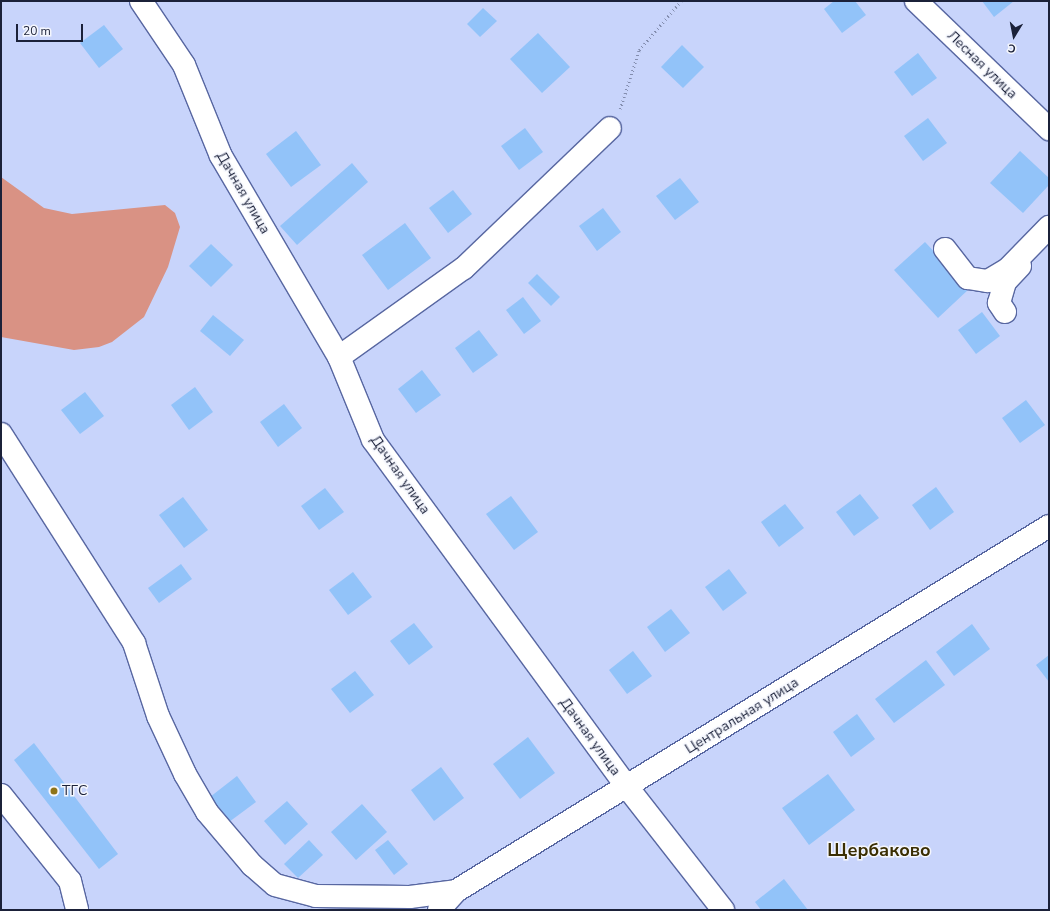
<!DOCTYPE html>
<html>
<head>
<meta charset="utf-8">
<style>
	body { margin:0 }
	#map { position:relative; width:1050px; height:911px; overflow:hidden; background:#c8d4fb; font-family:"Nunito Sans",sans-serif }
	div>[style] { position:absolute }
	[style*='--x'] { left:calc(var(--x)*1px); top:calc(var(--y)*1px); width:calc(var(--w)*1px); rotate:calc(var(--a)*1deg) }
	.forest>* { inset:0; background:#d99284 }
	.building>* { inset:0; background:#92c3f9 }
	.path>* { height:2.5px; margin-top:-1.25px; transform-origin:0; background:repeating-linear-gradient(90deg,#838dae 0 1px,transparent 0 4px) }
	.roads { filter:drop-shadow(1px 0 #5867a1) drop-shadow(-1px 0 #5867a1) drop-shadow(0 1px #5867a1) drop-shadow(0 -1px #5867a1) }
	.minor>* { height:22px; margin:-11px; padding:0 11px; transform-origin:11px; border-radius:11px; background:#fff }
	.dots>* { width:11px; height:11px; translate:-50% -50%; box-sizing:border-box; border:2px solid #f4f6fd; border-radius:50% }
	span { translate:-50% -50%; white-space:nowrap; text-align:center; line-height:1.15; -webkit-text-stroke:3px #f4f6fd; paint-order:stroke }
	.street-label { font-size:14px; color:#1b2139 }
	.poi-label { font-size:14px; color:#1b2139 }
	.left { translate:0 -50%; text-align:left }
	.district-label { font-size:18px; color:#3a2e03; font-weight:700 }
	.frame { position:absolute; inset:0; border:2px solid #1b2139; pointer-events:none }
	.north { position:absolute; left:994px; top:16px; width:40px; height:40px; -webkit-text-stroke:3px #f4f6fd; paint-order:stroke; rotate:190deg; font-size:11px; font-weight:700; line-height:16px; text-align:center; color:#1b2139 }
	.north::after { content:''; display:block; margin:auto; width:14px; height:18px; background:#1b2139; clip-path:polygon(50% 0,100% 100%,50% 72%,0 100%) }
	.scale { position:absolute; left:16px; top:24px; width:67px; height:18px; box-sizing:border-box; border:2px solid #1b2139; border-top:0; padding-left:5px; font-size:12px; line-height:14px; white-space:nowrap; color:#1b2139; -webkit-text-stroke:3px #f4f6fd; paint-order:stroke }
</style>
</head>
<body>
<div id="map">
	<div class="forest">
		<div style="clip-path:polygon(1px 177px,44px 208px,72px 214px,165px 205px,175px 213px,180px 227px,168px 267px,144px 317px,112px 342px,99px 347px,74px 350px,1px 337px)"></div>
	</div>
	<div class="building">
		<div style="clip-path:polygon(834px 1px,855px 1px,866px 15px,842px 33px,824px 9px)"></div>
		<div style="clip-path:polygon(982px 1px,1014px 1px,994px 17px)"></div>
		<div style="clip-path:polygon(483px 8px,497px 21px,480px 37px,467px 24px)"></div>
		<div style="clip-path:polygon(104px 25px,123px 49px,99px 68px,80px 43px)"></div>
		<div style="clip-path:polygon(538px 33px,570px 67px,542px 93px,510px 59px)"></div>
		<div style="clip-path:polygon(682px 45px,704px 67px,683px 88px,661px 67px)"></div>
		<div style="clip-path:polygon(918px 53px,937px 78px,912px 96px,894px 72px)"></div>
		<div style="clip-path:polygon(928px 118px,947px 143px,923px 161px,904px 136px)"></div>
		<div style="clip-path:polygon(525px 128px,543px 152px,519px 170px,501px 146px)"></div>
		<div style="clip-path:polygon(296px 131px,321px 165px,291px 187px,266px 154px)"></div>
		<div style="clip-path:polygon(1020px 151px,1049px 178px,1049px 185px,1023px 213px,990px 183px)"></div>
		<div style="clip-path:polygon(352px 163px,368px 182px,297px 245px,280px 226px)"></div>
		<div style="clip-path:polygon(680px 178px,699px 202px,675px 220px,656px 196px)"></div>
		<div style="clip-path:polygon(453px 190px,472px 214px,448px 233px,429px 208px)"></div>
		<div style="clip-path:polygon(603px 208px,621px 232px,597px 251px,579px 226px)"></div>
		<div style="clip-path:polygon(405px 223px,431px 258px,388px 290px,362px 255px)"></div>
		<div style="clip-path:polygon(925px 242px,969px 289px,938px 318px,894px 270px)"></div>
		<div style="clip-path:polygon(211px 244px,233px 265px,211px 287px,189px 266px)"></div>
		<div style="clip-path:polygon(537px 274px,560px 297px,551px 306px,528px 283px)"></div>
		<div style="clip-path:polygon(523px 297px,541px 321px,524px 334px,506px 310px)"></div>
		<div style="clip-path:polygon(982px 312px,1000px 336px,976px 354px,958px 330px)"></div>
		<div style="clip-path:polygon(213px 315px,244px 340px,230px 356px,200px 331px)"></div>
		<div style="clip-path:polygon(479px 330px,498px 355px,473px 373px,455px 348px)"></div>
		<div style="clip-path:polygon(422px 370px,441px 395px,416px 413px,398px 389px)"></div>
		<div style="clip-path:polygon(195px 387px,213px 412px,189px 430px,171px 405px)"></div>
		<div style="clip-path:polygon(85px 392px,104px 416px,80px 434px,61px 410px)"></div>
		<div style="clip-path:polygon(1026px 400px,1045px 425px,1020px 443px,1002px 418px)"></div>
		<div style="clip-path:polygon(284px 404px,302px 428px,278px 447px,260px 422px)"></div>
		<div style="clip-path:polygon(936px 487px,954px 512px,930px 530px,912px 505px)"></div>
		<div style="clip-path:polygon(325px 488px,344px 512px,319px 530px,301px 506px)"></div>
		<div style="clip-path:polygon(860px 494px,879px 518px,854px 536px,836px 512px)"></div>
		<div style="clip-path:polygon(511px 496px,538px 532px,514px 550px,486px 514px)"></div>
		<div style="clip-path:polygon(183px 497px,208px 530px,184px 548px,159px 515px)"></div>
		<div style="clip-path:polygon(785px 504px,804px 528px,779px 547px,761px 522px)"></div>
		<div style="clip-path:polygon(181px 564px,192px 579px,159px 603px,148px 588px)"></div>
		<div style="clip-path:polygon(729px 569px,747px 593px,723px 611px,705px 587px)"></div>
		<div style="clip-path:polygon(353px 572px,372px 597px,348px 615px,329px 590px)"></div>
		<div style="clip-path:polygon(671px 609px,690px 633px,665px 652px,647px 627px)"></div>
		<div style="clip-path:polygon(414px 623px,433px 647px,409px 665px,390px 641px)"></div>
		<div style="clip-path:polygon(972px 624px,990px 649px,954px 676px,936px 652px)"></div>
		<div style="clip-path:polygon(633px 651px,652px 676px,627px 694px,609px 670px)"></div>
		<div style="clip-path:polygon(1049px 655px,1049px 682px,1036px 665px)"></div>
		<div style="clip-path:polygon(926px 660px,945px 685px,894px 723px,875px 699px)"></div>
		<div style="clip-path:polygon(355px 671px,374px 695px,350px 713px,331px 689px)"></div>
		<div style="clip-path:polygon(857px 714px,875px 739px,851px 757px,833px 732px)"></div>
		<div style="clip-path:polygon(528px 737px,555px 773px,520px 799px,493px 764px)"></div>
		<div style="clip-path:polygon(34px 743px,118px 854px,99px 869px,14px 760px)"></div>
		<div style="clip-path:polygon(441px 767px,464px 798px,434px 821px,411px 790px)"></div>
		<div style="clip-path:polygon(828px 774px,855px 810px,809px 845px,782px 808px)"></div>
		<div style="clip-path:polygon(237px 776px,256px 802px,229px 822px,210px 797px)"></div>
		<div style="clip-path:polygon(287px 801px,308px 824px,285px 845px,264px 821px)"></div>
		<div style="clip-path:polygon(362px 804px,387px 832px,356px 860px,331px 832px)"></div>
		<div style="clip-path:polygon(309px 840px,323px 855px,298px 878px,284px 864px)"></div>
		<div style="clip-path:polygon(388px 840px,408px 864px,394px 875px,375px 850px)"></div>
		<div style="clip-path:polygon(784px 879px,808px 910px,761px 910px,755px 902px)"></div>
	</div>
	<div class="path">
		<div style="--x:620;--y:109;--w:62;--a:-72.1"></div>
		<div style="--x:639;--y:50;--w:65;--a:-49.4"></div>
	</div>
	<div class="roads">
		<div class="minor">
			<div style="--x:141;--y:1;--w:77;--a:56.1"></div>
			<div style="--x:184;--y:65;--w:98;--a:67.9"></div>
			<div style="--x:221;--y:156;--w:233;--a:59.6"></div>
			<div style="--x:339;--y:357;--w:90;--a:67.7"></div>
			<div style="--x:373;--y:440;--w:430;--a:53.8"></div>
			<div style="--x:627;--y:787;--w:156;--a:52"></div>
			<div style="--x:916;--y:1;--w:185;--a:43.9"></div>
			<div style="--x:945;--y:249;--w:37;--a:52"></div>
			<div style="--x:968;--y:278;--w:20;--a:9"></div>
			<div style="--x:988;--y:281;--w:23;--a:-31"></div>
			<div style="--x:1008;--y:269;--w:59;--a:-45.7"></div>
			<div style="--x:1005;--y:312;--w:11;--a:-124"></div>
			<div style="--x:999;--y:303;--w:22;--a:-74"></div>
			<div style="--x:1005;--y:282;--w:22;--a:-47"></div>
			<div style="--x:339;--y:357;--w:153;--a:-35.5"></div>
			<div style="--x:464;--y:268;--w:202;--a:-43.8"></div>
			<div style="--x:1;--y:434;--w:248;--a:57.5"></div>
			<div style="--x:134;--y:643;--w:77;--a:71.8"></div>
			<div style="--x:158;--y:716;--w:64;--a:65"></div>
			<div style="--x:185;--y:774;--w:44;--a:59.9"></div>
			<div style="--x:207;--y:812;--w:70;--a:49.7"></div>
			<div style="--x:252;--y:865;--w:30;--a:41"></div>
			<div style="--x:275;--y:885;--w:42;--a:15"></div>
			<div style="--x:316;--y:896;--w:94;--a:0.6"></div>
			<div style="--x:410;--y:897;--w:46;--a:-7.4"></div>
			<div style="--x:1;--y:795;--w:110;--a:51.3"></div>
			<div style="--x:70;--y:881;--w:30;--a:76"></div>
			<div style="--x:439;--y:910;--w:25;--a:-48"></div>
			<div style="--x:456;--y:891;--w:696;--a:-31.61"></div>
		</div>
	</div>
	<div class="dots">
		<div style="left:54px;top:791px;background:#8e7419"></div>
	</div>
	<div class="street-label">
		<span style="left:982px;top:65px;rotate:44deg">Лесная улица</span>
		<span style="left:243px;top:193px;rotate:60deg">Дачная улица</span>
		<span style="left:400px;top:475px;rotate:55deg">Дачная улица</span>
		<span style="left:742px;top:716px;rotate:-32deg">Центральная улица</span>
		<span style="left:590px;top:737px;rotate:54deg">Дачная улица</span>
	</div>
	<div class="poi-label">
		<span class="left" style="left:62px;top:791px">ТГС</span>
	</div>
	<div class="district-label">
		<span style="left:879px;top:850px">Щербаково</span>
	</div>
	<div class="frame"></div>
	<div class="north">С</div>
	<div class="scale">20 m</div>
</div>
</body>
</html>
